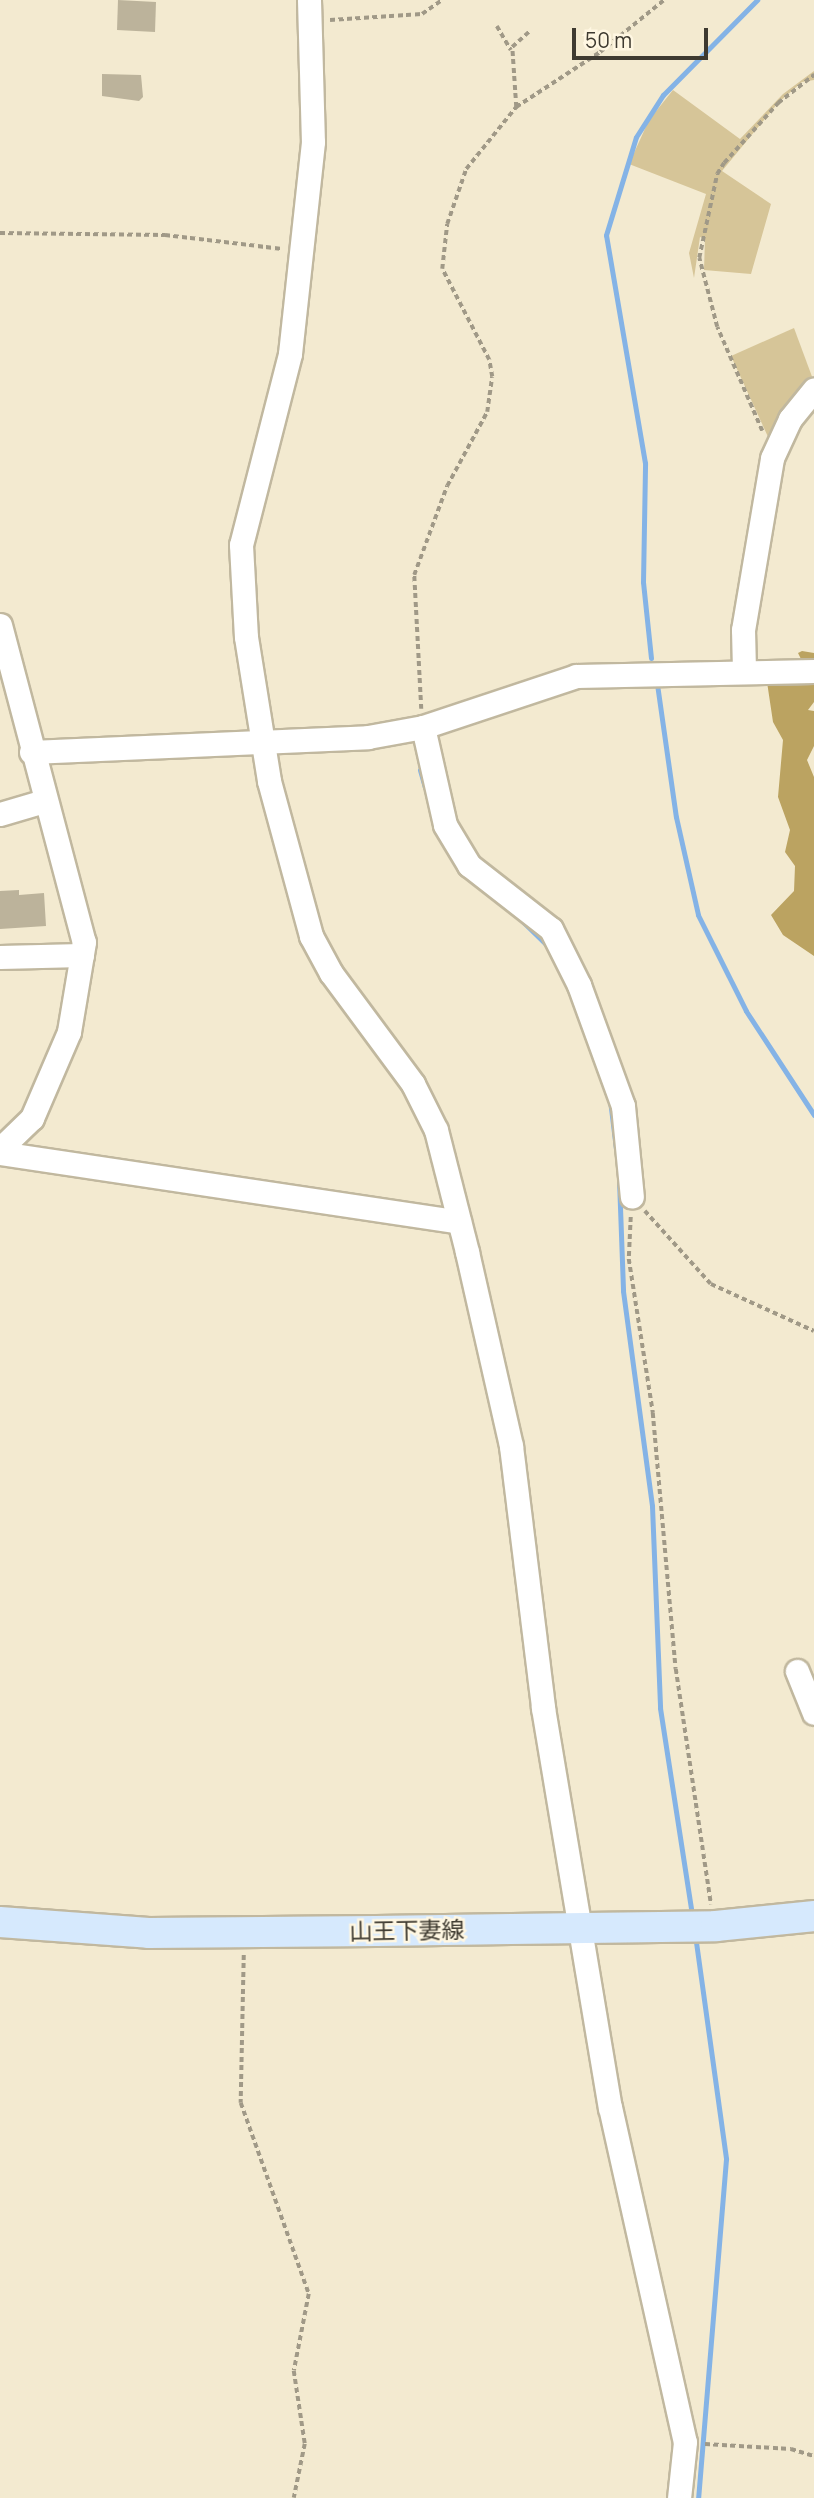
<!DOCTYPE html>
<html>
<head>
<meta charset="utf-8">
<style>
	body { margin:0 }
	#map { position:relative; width:814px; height:2498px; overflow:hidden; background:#f3ead0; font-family:Manrope,"Noto Sans JP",sans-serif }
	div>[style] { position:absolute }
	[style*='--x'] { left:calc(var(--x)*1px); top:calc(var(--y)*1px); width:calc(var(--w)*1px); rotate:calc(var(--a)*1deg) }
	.green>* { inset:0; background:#d6c598 }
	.forest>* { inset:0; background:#bba361 }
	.stream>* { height:5px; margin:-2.5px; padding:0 2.5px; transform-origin:2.5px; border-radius:2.5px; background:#84b3e6 }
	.building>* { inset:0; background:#bcb39b }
	.path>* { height:3.5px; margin-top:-1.75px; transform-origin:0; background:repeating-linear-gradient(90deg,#a09987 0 5px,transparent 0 8.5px) }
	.roads { filter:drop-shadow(2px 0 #c1b89f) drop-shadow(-2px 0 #c1b89f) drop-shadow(0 2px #c1b89f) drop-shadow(0 -2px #c1b89f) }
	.minor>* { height:23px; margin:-11.5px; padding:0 11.5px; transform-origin:11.5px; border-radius:11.5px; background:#fff }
	.major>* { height:30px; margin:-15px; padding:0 15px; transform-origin:15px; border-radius:15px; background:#d6e9fd }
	span { translate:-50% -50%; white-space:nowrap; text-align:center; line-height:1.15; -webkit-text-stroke:5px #fff7e2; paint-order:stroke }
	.street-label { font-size:23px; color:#3e3a30 }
	.scale { position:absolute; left:572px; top:28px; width:136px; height:32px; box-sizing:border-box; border:4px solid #3e3a30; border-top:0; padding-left:9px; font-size:21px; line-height:24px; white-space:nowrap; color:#3e3a30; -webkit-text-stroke:5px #fff7e2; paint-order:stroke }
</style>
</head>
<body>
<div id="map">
	<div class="green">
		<div style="clip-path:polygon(814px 71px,814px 80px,802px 82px,778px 103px,722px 171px,771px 204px,751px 274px,704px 270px,705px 239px,700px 237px,694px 278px,689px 253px,706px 194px,629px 164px,649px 120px,673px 90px,740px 139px,783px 94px)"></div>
		<div style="clip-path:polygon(794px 328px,814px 382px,769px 439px,731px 356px)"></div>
	</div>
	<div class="forest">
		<div style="clip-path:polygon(802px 651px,814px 653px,814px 702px,808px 710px,814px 711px,814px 746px,807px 760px,814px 777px,814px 956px,783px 935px,771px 915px,794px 891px,795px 866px,785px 852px,790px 830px,778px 797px,783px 740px,773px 722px,767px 682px,804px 665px,798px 653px)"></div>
	</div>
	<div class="stream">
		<div style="--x:651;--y:658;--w:76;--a:-96"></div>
		<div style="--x:643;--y:582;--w:119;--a:-89"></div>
		<div style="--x:645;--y:463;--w:231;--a:-99.7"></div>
		<div style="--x:606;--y:235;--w:102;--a:-73"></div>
		<div style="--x:636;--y:137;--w:50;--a:-57.3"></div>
		<div style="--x:663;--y:95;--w:134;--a:-45.3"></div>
		<div style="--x:657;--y:684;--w:134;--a:81.9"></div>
		<div style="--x:676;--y:817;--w:100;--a:77.3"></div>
		<div style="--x:698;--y:915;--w:107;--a:63.4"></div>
		<div style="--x:746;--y:1011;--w:124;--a:56.8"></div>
		<div style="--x:420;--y:770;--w:18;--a:74"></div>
		<div style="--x:515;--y:914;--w:50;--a:44.2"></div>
		<div style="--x:610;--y:1100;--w:49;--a:83"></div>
		<div style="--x:619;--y:1180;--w:111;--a:87.9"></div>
		<div style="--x:623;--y:1291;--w:217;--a:82.3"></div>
		<div style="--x:652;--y:1506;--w:202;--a:87.7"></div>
		<div style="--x:660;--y:1708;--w:208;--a:81.2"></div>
		<div style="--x:696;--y:1942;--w:219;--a:82.1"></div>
		<div style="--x:726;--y:2159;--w:340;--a:94.7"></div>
	</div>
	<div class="building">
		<div style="clip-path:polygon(118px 0,156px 2px,155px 32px,117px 30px)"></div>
		<div style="clip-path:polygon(102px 74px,141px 75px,143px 97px,139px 101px,102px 96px)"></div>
		<div style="clip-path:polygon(19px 890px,19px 895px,44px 893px,46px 926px,0 929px,0 891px)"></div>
	</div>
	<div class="path">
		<div style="--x:330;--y:20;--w:92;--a:-3.7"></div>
		<div style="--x:422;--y:14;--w:24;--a:-35"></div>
		<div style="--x:497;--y:26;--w:28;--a:60"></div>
		<div style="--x:516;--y:107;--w:100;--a:-33.2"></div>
		<div style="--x:600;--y:52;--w:82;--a:-39.1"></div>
		<div style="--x:0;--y:233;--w:165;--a:0.7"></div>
		<div style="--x:165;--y:235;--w:118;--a:6.8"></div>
		<div style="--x:762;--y:431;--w:113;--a:-113.4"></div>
		<div style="--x:717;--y:327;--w:71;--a:-104.6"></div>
		<div style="--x:699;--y:258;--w:86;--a:-77.9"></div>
		<div style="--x:717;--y:174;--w:13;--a:-58"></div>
		<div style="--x:724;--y:163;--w:81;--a:-48"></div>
		<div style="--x:778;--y:103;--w:46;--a:-37.9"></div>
		<div style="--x:421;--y:709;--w:134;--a:-93"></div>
		<div style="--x:414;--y:575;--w:95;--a:-69.7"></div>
		<div style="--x:447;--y:486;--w:84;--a:-61.6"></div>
		<div style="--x:487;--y:412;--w:35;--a:-82"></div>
		<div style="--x:492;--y:377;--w:17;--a:-100"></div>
		<div style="--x:489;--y:360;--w:102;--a:-117.3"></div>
		<div style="--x:442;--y:269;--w:45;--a:-83.7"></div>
		<div style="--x:447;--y:224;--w:58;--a:-70.9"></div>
		<div style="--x:466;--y:169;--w:80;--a:-51.1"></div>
		<div style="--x:516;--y:107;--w:60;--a:-93.8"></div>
		<div style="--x:512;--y:47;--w:24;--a:-42"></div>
		<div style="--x:645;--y:1211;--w:98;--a:47.9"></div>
		<div style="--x:711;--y:1284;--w:113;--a:24.5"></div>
		<div style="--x:631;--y:1217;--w:42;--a:92.7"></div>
		<div style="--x:629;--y:1259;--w:156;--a:81.1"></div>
		<div style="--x:653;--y:1413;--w:257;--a:84.9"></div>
		<div style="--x:676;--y:1669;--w:238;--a:81.5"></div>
		<div style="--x:244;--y:1955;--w:148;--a:91.2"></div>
		<div style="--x:241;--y:2103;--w:203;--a:70.4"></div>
		<div style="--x:309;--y:2294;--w:78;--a:101"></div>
		<div style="--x:294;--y:2371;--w:74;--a:81.4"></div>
		<div style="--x:305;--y:2444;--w:55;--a:101.5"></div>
		<div style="--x:705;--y:2444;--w:86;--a:3.3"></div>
		<div style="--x:791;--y:2449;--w:24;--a:17"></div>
	</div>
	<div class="roads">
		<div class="minor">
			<div style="--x:309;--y:0;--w:142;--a:88.4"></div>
			<div style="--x:313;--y:142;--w:213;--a:96.2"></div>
			<div style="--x:290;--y:354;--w:197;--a:104.4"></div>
			<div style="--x:241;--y:545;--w:92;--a:86.9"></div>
			<div style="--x:246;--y:637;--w:146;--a:80.9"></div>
			<div style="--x:269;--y:781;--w:161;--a:74.8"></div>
			<div style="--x:311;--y:936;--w:42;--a:61.6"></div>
			<div style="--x:331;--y:973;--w:138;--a:53.5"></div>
			<div style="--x:413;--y:1084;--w:51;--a:63.4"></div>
			<div style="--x:436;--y:1130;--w:126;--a:75.7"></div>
			<div style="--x:467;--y:1252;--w:199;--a:77.2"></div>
			<div style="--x:511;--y:1446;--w:264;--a:83"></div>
			<div style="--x:543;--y:1708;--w:405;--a:80.5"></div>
			<div style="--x:610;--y:2107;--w:343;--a:77.4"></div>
			<div style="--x:685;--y:2442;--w:56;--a:96.1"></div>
			<div style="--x:0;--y:625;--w:328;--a:75.2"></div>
			<div style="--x:84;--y:942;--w:91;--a:99.5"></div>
			<div style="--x:69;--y:1032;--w:94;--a:113.3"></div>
			<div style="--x:32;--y:1118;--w:45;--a:135.9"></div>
			<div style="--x:744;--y:670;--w:40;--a:-91.4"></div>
			<div style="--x:743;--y:630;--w:174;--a:-80.4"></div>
			<div style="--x:772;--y:458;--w:43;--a:-65.2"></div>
			<div style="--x:790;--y:419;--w:38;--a:-51"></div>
			<div style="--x:423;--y:727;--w:100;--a:77.3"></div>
			<div style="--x:445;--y:825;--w:47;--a:59"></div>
			<div style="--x:469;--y:865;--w:104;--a:38"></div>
			<div style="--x:551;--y:929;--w:63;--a:63.4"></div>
			<div style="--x:579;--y:985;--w:129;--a:70"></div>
			<div style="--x:623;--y:1106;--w:91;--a:84.4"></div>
			<div style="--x:31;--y:752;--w:337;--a:-2.5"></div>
			<div style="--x:368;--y:737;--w:56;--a:-10.3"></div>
			<div style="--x:423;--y:727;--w:161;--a:-18.4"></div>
			<div style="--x:576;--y:676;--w:238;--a:-1.2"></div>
			<div style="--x:0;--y:814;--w:46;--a:-16.5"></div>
			<div style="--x:0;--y:957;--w:82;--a:-1.4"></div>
			<div style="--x:0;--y:1153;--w:464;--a:8.5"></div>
			<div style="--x:797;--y:1671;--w:45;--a:68"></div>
		</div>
		<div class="major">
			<div style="--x:0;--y:1922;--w:149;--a:4.2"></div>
			<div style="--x:149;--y:1933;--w:227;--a:-0.5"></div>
			<div style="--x:376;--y:1931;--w:340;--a:-0.8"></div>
			<div style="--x:716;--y:1926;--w:99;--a:-5.8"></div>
		</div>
	</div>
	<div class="street-label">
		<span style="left:407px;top:1930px;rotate:-1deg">山王下妻線</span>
	</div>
	<div class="scale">50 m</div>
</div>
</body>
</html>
